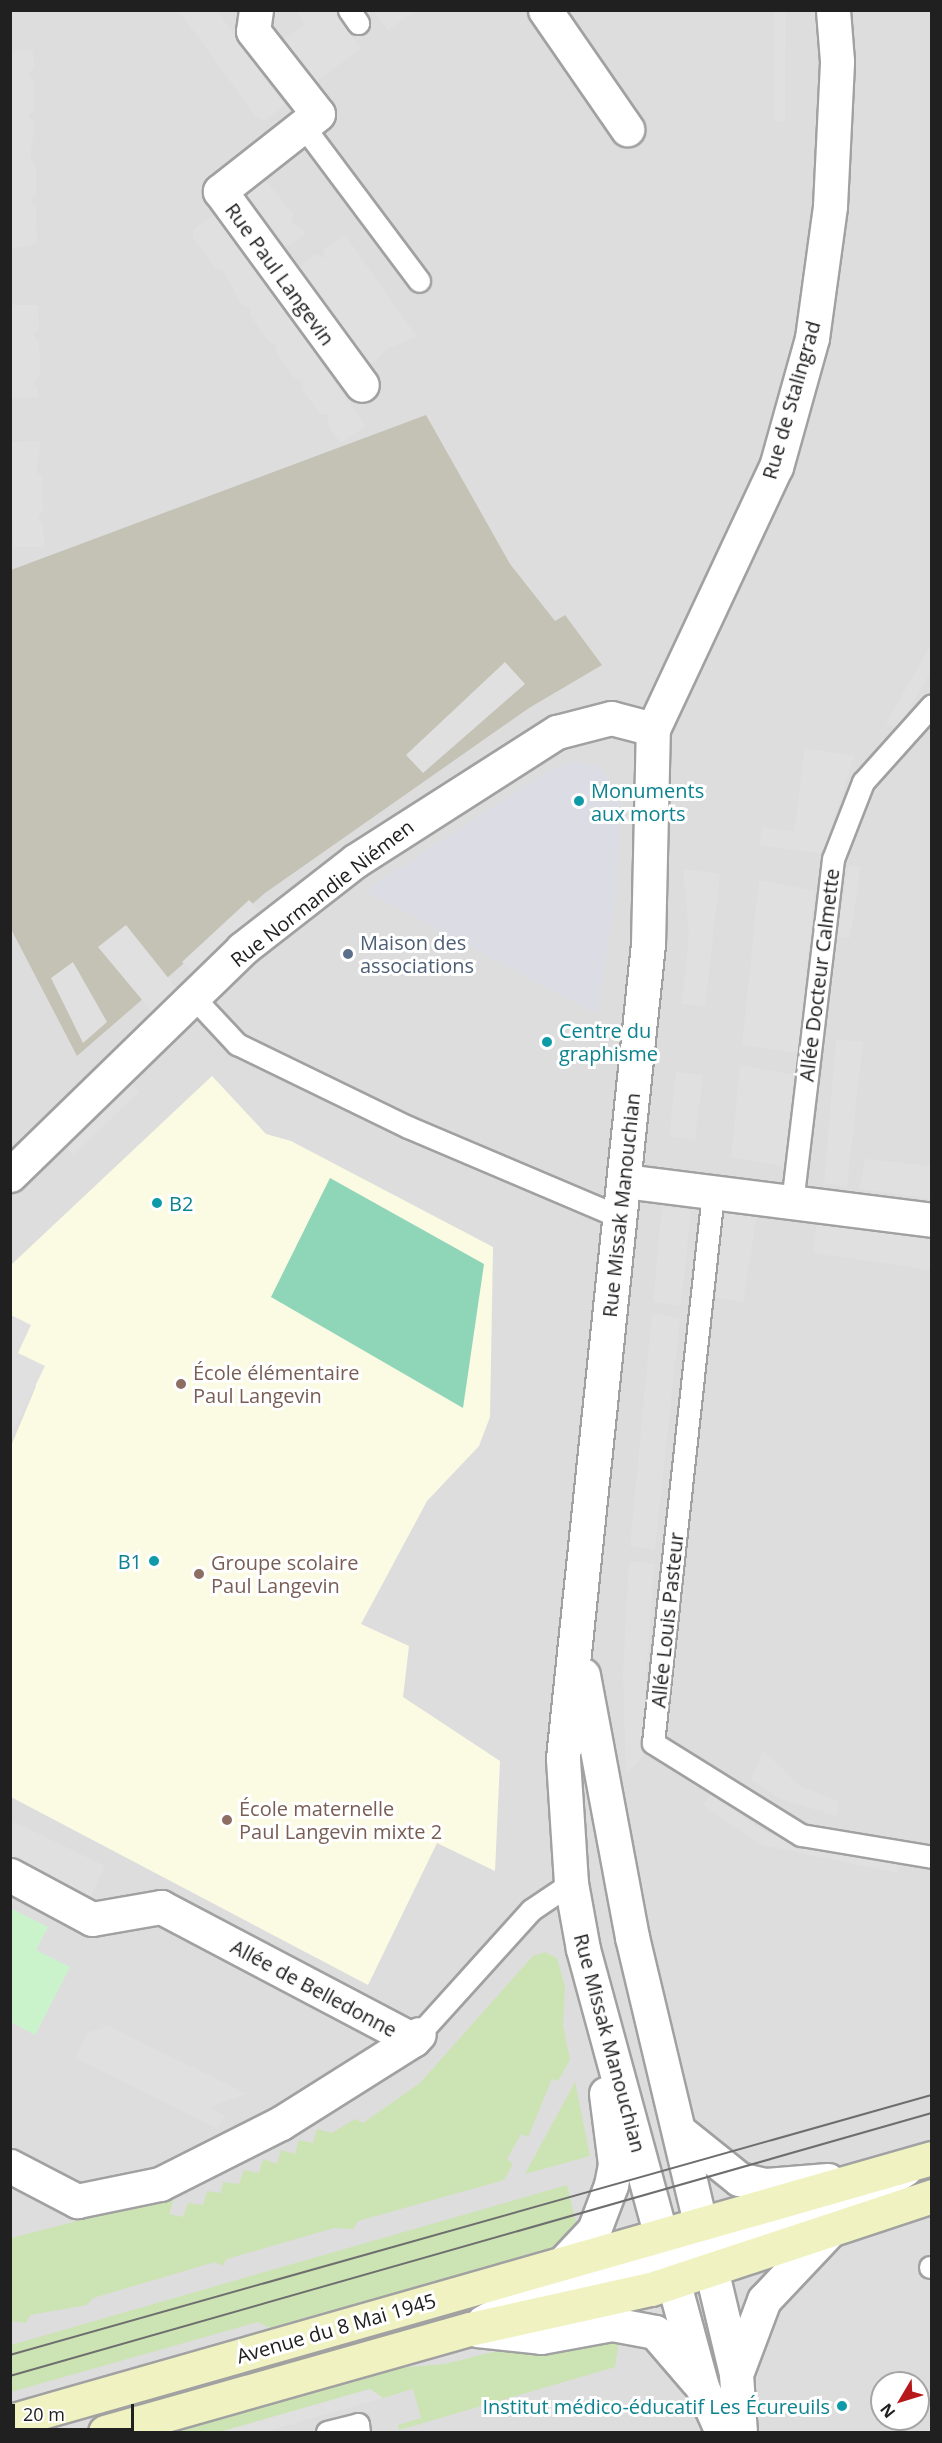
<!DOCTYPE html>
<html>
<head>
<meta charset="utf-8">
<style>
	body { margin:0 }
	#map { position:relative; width:942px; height:2443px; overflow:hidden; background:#efece7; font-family:"Open Sans",sans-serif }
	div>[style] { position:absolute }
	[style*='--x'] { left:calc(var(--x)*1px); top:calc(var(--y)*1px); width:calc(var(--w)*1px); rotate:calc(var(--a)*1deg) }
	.residential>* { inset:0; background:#dedddd }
	.education>* { inset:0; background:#fbfbe4 }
	.construction>* { inset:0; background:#c3c2b4 }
	.grass>* { inset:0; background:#cce3b3 }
	.park>* { inset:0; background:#caf3cc }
	.pitch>* { inset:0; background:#8fd5b8 }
	.parking>* { inset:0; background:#e0e0e0 }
	.plaza>* { inset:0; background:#dcdce5 }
	.roads { filter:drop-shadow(2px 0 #a1a1a1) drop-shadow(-2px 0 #a1a1a1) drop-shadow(0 2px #a1a1a1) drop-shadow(0 -2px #a1a1a1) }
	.service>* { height:21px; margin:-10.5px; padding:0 10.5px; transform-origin:10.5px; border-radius:10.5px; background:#fff }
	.minor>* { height:33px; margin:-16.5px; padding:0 16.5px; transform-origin:16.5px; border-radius:16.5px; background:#fff }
	.tertiary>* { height:33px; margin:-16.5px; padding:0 16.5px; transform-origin:16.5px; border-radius:16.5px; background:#fff }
	.secondary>* { height:33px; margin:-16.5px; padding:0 16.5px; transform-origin:16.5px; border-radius:16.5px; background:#f1f2c2 }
	.tram>* { height:1.5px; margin:-0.75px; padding:0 0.75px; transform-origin:0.75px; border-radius:0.75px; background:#6e6e6e }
	.dots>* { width:16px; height:16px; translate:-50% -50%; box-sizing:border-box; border:3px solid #fff; border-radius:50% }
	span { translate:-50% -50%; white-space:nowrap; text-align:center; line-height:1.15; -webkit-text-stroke:6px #fff; paint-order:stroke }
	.street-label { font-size:20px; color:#202020 }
	.culture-label { font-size:20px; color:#0d838f }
	.left { translate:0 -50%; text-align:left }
	.right { translate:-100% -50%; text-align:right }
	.service-label { font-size:20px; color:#4e5e75 }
	.education-label { font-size:20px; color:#785e54 }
	.frame { position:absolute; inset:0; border:12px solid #202020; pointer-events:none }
	.north { position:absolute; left:870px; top:2371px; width:60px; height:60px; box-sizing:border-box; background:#fff; border:2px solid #a6a6a6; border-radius:50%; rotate:232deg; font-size:16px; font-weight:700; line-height:24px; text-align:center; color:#202020 }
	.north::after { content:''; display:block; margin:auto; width:21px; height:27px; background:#b7181b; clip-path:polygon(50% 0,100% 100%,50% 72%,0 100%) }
	.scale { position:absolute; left:12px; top:2404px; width:122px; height:27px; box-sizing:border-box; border:3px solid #202020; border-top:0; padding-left:8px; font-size:18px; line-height:21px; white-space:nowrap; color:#202020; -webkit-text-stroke:4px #fff; paint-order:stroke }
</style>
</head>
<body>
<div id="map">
	<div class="residential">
		<div style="clip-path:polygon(evenodd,11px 11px,931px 11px,931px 2432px,11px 2432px,11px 11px,882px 2383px,918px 2383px,918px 2419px,882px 2419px,882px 2383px)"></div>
	</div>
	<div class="education">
		<div style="clip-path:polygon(212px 1076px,266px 1134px,291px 1141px,493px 1247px,490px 1417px,479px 1446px,427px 1501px,361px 1624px,409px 1646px,403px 1697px,500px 1761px,495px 1871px,437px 1843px,368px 1985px,11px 1797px,11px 1446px,36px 1386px,11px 1350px,11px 1265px)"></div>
	</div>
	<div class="construction">
		<div style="clip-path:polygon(426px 415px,510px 564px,555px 621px,565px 615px,602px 665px,529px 708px,265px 893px,77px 1056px,11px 929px,11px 570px)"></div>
	</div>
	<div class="grass">
		<div style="clip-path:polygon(545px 1952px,557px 1958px,565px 1987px,563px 2026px,570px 2060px,558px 2081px,552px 2079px,528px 2137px,521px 2134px,507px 2159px,513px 2164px,504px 2180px,358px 2221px,353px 2229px,334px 2228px,227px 2259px,222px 2266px,215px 2262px,93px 2298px,87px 2305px,30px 2315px,26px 2323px,11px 2321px,11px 2238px,112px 2212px,179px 2183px,169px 2214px,183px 2217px,188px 2203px,203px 2205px,207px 2191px,221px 2193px,223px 2182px,239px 2184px,244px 2170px,259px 2173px,263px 2159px,277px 2164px,281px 2150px,295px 2154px,299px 2140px,313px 2143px,317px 2129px,332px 2133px,355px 2119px,363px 2123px,420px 2083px,533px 1956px)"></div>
		<div style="clip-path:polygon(575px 2082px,590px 2156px,525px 2174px)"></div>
		<div style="clip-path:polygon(567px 2185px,578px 2230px,548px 2250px,270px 2328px,258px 2322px,11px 2392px,11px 2345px)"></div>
		<div style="clip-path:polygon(620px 2334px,615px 2367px,399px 2430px,398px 2425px,421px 2418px,413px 2389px,383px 2398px,370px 2389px,220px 2432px,149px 2432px,376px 2370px,445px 2364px,509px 2348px)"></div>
	</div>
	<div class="park">
		<div style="clip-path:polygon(10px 1908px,48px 1927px,36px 1950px,70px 1967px,35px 2035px,11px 2022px)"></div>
	</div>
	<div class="pitch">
		<div style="clip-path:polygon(330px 1178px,484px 1264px,463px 1408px,271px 1297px)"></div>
	</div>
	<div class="parking">
		<div style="clip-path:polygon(179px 11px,217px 11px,285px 105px,265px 120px,257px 118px)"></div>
		<div style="clip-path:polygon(296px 11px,333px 11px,361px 49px,312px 84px,281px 41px,305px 24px)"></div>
		<div style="clip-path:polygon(374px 11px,410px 11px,412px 13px,388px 30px)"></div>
		<div style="clip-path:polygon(774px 11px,786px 11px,785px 122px,774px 121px)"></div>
		<div style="clip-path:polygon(33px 50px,34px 68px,28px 74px,34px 80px,34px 111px,28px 116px,35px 122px,30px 158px,36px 165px,36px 195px,31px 201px,36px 207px,37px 243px,11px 249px,11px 51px)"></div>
		<div style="clip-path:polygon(265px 180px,293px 214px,291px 222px,306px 233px,281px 251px,242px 195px)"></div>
		<div style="clip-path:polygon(215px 214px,366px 426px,341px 443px,327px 424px,329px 415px,320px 414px,302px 389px,303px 381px,295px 379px,276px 352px,277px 344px,269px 342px,250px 315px,250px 307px,242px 305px,223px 270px,215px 268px,193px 238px,194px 229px)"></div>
		<div style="clip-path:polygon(345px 235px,417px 337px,387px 349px,366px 369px,295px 270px,317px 254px,325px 259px,323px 250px)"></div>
		<div style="clip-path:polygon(11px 305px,38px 305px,39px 329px,33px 335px,39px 341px,40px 374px,34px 381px,40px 397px,11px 398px)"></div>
		<div style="clip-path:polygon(41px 441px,36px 472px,42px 477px,43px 511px,37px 517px,43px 523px,44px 547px,13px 547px,11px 442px)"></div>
		<div style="clip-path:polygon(931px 644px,931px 671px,898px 729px,886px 723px)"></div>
		<div style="clip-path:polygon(505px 662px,525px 684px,423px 773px,406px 755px)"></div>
		<div style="clip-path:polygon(805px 748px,854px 756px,823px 854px,759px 845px,762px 827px,794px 832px)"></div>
		<div style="clip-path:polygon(848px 866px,861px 867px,850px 938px,836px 936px)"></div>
		<div style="clip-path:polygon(683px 869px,720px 874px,705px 1006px,682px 1004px,689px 933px)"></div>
		<div style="clip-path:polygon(759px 880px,815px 891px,798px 1053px,742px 1045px)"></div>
		<div style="clip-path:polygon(249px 900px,259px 910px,193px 973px,182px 962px)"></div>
		<div style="clip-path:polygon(126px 925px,177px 989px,153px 1013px,98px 947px)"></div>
		<div style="clip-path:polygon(73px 962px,107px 1022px,83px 1043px,51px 978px)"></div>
		<div style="clip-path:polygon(836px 1039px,863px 1042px,847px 1187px,824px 1183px)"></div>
		<div style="clip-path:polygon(740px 1065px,796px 1075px,786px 1167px,731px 1157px)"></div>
		<div style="clip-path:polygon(676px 1072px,703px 1075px,695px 1140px,669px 1136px)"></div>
		<div style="clip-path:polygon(132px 1083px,139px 1092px,73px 1155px,64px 1145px)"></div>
		<div style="clip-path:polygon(865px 1159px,931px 1166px,931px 1199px,859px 1189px)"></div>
		<div style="clip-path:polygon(662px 1206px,691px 1210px,681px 1306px,653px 1302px)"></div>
		<div style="clip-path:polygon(722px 1212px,757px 1216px,743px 1302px,716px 1298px)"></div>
		<div style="clip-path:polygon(817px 1218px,931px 1238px,931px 1270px,813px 1253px)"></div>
		<div style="clip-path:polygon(652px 1313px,680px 1318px,655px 1550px,630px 1546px)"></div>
		<div style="clip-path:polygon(11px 1315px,31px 1325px,18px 1353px,45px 1366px,11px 1436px)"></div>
		<div style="clip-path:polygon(629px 1561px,654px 1564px,645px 1698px,651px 1748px,626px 1774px,623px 1673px)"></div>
		<div style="clip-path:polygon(763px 1750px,801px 1787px,839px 1801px,837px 1816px,778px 1798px,751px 1780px)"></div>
		<div style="clip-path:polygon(711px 1795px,765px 1832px,814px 1847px,899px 1861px,897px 1873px,762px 1845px,707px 1808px,703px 1805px)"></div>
		<div style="clip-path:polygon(10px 1820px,105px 1866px,91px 1896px,11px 1856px)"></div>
		<div style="clip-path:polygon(109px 2026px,247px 2094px,209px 2107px,225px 2116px,218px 2129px,75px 2058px,87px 2033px)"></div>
		<div style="clip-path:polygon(370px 2389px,383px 2398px,264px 2432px,220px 2432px)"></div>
	</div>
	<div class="plaza">
		<div style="clip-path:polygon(572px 761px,600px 766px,621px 797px,616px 896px,597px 1014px,365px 891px,546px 772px)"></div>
	</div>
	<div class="roads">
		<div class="service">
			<div style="--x:349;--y:10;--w:16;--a:55"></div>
			<div style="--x:304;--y:127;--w:192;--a:53.2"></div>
			<div style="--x:195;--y:999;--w:62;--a:47"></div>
			<div style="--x:237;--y:1044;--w:190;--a:25.9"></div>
			<div style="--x:408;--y:1127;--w:230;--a:23"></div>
			<div style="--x:713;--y:1193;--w:553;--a:96.23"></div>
			<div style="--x:653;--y:1743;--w:174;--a:31.9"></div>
			<div style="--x:801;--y:1835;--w:133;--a:9.5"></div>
			<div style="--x:792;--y:1203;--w:346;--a:-83.2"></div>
			<div style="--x:833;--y:859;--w:83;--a:-68.7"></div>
			<div style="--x:863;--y:782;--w:103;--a:-48.1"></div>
			<div style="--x:419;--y:2034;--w:167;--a:-47.9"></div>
			<div style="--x:531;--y:1910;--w:48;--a:-34"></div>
			<div style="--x:930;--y:2267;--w:2;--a:0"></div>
			<div style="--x:327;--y:2432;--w:32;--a:-14"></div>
			<div style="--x:358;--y:2424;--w:8;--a:83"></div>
		</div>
		<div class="minor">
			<div style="--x:256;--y:10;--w:21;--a:98"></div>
			<div style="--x:253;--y:31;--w:105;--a:51.9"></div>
			<div style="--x:318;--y:114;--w:125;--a:141.8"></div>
			<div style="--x:220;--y:191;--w:240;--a:53.8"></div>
			<div style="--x:545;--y:10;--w:145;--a:55.4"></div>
			<div style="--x:10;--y:1175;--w:324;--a:-44.2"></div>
			<div style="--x:242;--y:949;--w:143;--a:-37.9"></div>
			<div style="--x:355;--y:861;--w:240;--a:-32.6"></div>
			<div style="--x:557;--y:732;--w:56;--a:-14.5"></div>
			<div style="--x:611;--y:718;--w:43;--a:14.7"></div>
			<div style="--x:624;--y:1181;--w:310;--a:7.2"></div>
			<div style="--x:10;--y:1875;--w:93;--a:28.2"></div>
			<div style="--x:92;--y:1919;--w:70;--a:-9.9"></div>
			<div style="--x:161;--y:1907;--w:285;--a:27.8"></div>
			<div style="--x:413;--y:2040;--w:8;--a:-45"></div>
			<div style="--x:10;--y:2166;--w:76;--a:27.6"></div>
			<div style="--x:77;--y:2201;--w:85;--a:-11.6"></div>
			<div style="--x:160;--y:2184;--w:136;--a:-26.8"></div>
			<div style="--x:281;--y:2123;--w:156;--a:-32.2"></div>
		</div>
		<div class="tertiary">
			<div style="--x:583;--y:1675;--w:267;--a:79.4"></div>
			<div style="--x:632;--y:1937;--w:449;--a:76.6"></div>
			<div style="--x:736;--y:2374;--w:58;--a:86.1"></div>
			<div style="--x:683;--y:2134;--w:72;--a:38.8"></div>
			<div style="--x:739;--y:2179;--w:28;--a:13"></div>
			<div style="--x:766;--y:2185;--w:62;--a:-4.6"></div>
			<div style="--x:693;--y:2264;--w:23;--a:-45"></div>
			<div style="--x:709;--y:2248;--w:141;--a:-16.1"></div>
			<div style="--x:844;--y:2209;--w:73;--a:-33.3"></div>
			<div style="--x:561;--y:2265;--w:48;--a:-46.7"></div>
			<div style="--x:594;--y:2230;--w:48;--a:-69.3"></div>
			<div style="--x:611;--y:2185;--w:21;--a:-79"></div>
			<div style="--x:615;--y:2164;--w:71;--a:-97.3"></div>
			<div style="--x:483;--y:2322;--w:58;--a:-28.8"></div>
			<div style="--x:534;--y:2294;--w:139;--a:-15"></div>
			<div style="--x:668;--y:2258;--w:21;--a:-45"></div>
			<div style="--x:477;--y:2330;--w:64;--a:6.2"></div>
			<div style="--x:541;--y:2337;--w:72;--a:-10.4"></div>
			<div style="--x:612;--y:2324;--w:44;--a:10.5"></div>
			<div style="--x:655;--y:2332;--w:65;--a:49.4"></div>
			<div style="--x:738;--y:2369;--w:74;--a:-69.4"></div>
			<div style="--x:764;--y:2300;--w:95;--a:-46.7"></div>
			<div style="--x:722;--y:2432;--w:49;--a:-114"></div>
			<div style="--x:702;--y:2387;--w:454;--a:-105.2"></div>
			<div style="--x:583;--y:1949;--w:67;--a:-100.3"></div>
			<div style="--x:571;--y:1883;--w:125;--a:-93.7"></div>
			<div style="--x:563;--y:1758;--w:818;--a:-84.04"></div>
			<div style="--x:648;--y:944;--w:215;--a:-88.7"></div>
			<div style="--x:653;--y:729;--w:289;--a:-64.9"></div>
			<div style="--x:776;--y:467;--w:134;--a:-74.4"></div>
			<div style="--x:812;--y:338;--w:133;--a:-82.2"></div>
			<div style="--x:830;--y:206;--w:145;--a:-87.2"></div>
			<div style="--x:837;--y:61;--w:51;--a:-94.5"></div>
		</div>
		<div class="secondary">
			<div style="--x:10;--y:2421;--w:959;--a:-15.92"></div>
			<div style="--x:105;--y:2432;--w:379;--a:-15.8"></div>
			<div style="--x:470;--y:2329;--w:185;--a:-12.5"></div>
			<div style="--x:651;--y:2289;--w:296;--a:-18.3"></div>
		</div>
	</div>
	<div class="tram">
		<div style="--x:10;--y:2355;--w:958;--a:-15.75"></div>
		<div style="--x:10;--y:2376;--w:959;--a:-15.92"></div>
	</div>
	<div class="dots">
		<div style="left:579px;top:801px;background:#0f9aa8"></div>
		<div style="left:348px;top:954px;background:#5c6f8a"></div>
		<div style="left:547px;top:1042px;background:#0f9aa8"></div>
		<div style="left:157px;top:1203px;background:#0f9aa8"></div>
		<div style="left:181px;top:1384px;background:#8d6e63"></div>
		<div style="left:154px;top:1561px;background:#0f9aa8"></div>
		<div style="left:199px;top:1574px;background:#8d6e63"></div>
		<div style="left:227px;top:1820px;background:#8d6e63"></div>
		<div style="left:842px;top:2406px;background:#0f9aa8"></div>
	</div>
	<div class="street-label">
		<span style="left:280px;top:274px;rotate:54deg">Rue Paul Langevin</span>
		<span style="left:791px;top:400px;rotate:-74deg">Rue de Stalingrad</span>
		<span style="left:322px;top:893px;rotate:-38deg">Rue Normandie Niémen</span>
		<span style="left:819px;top:975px;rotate:-83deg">Allée Docteur Calmette</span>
		<span style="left:621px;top:1205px;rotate:-84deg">Rue Missak Manouchian</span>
		<span style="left:667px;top:1620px;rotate:-84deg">Allée Louis Pasteur</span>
		<span style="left:314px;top:1988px;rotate:28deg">Allée de Belledonne</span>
		<span style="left:610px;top:2043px;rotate:75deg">Rue Missak Manouchian</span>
		<span style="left:336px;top:2328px;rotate:-16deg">Avenue du 8 Mai 1945</span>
	</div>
	<div class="culture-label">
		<span class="left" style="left:591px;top:802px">Monuments<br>aux morts</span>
		<span class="left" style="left:559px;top:1042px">Centre du<br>graphisme</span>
		<span class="left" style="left:169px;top:1203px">B2</span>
		<span class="right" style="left:142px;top:1561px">B1</span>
		<span class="right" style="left:830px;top:2406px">Institut médico-éducatif Les Écureuils</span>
	</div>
	<div class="service-label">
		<span class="left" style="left:360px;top:954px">Maison des<br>associations</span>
	</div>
	<div class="education-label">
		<span class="left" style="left:193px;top:1384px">École élémentaire<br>Paul Langevin</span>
		<span class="left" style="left:211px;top:1574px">Groupe scolaire<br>Paul Langevin</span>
		<span class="left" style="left:239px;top:1820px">École maternelle<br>Paul Langevin mixte 2</span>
	</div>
	<div class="frame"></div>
	<div class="north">N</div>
	<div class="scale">20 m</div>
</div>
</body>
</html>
